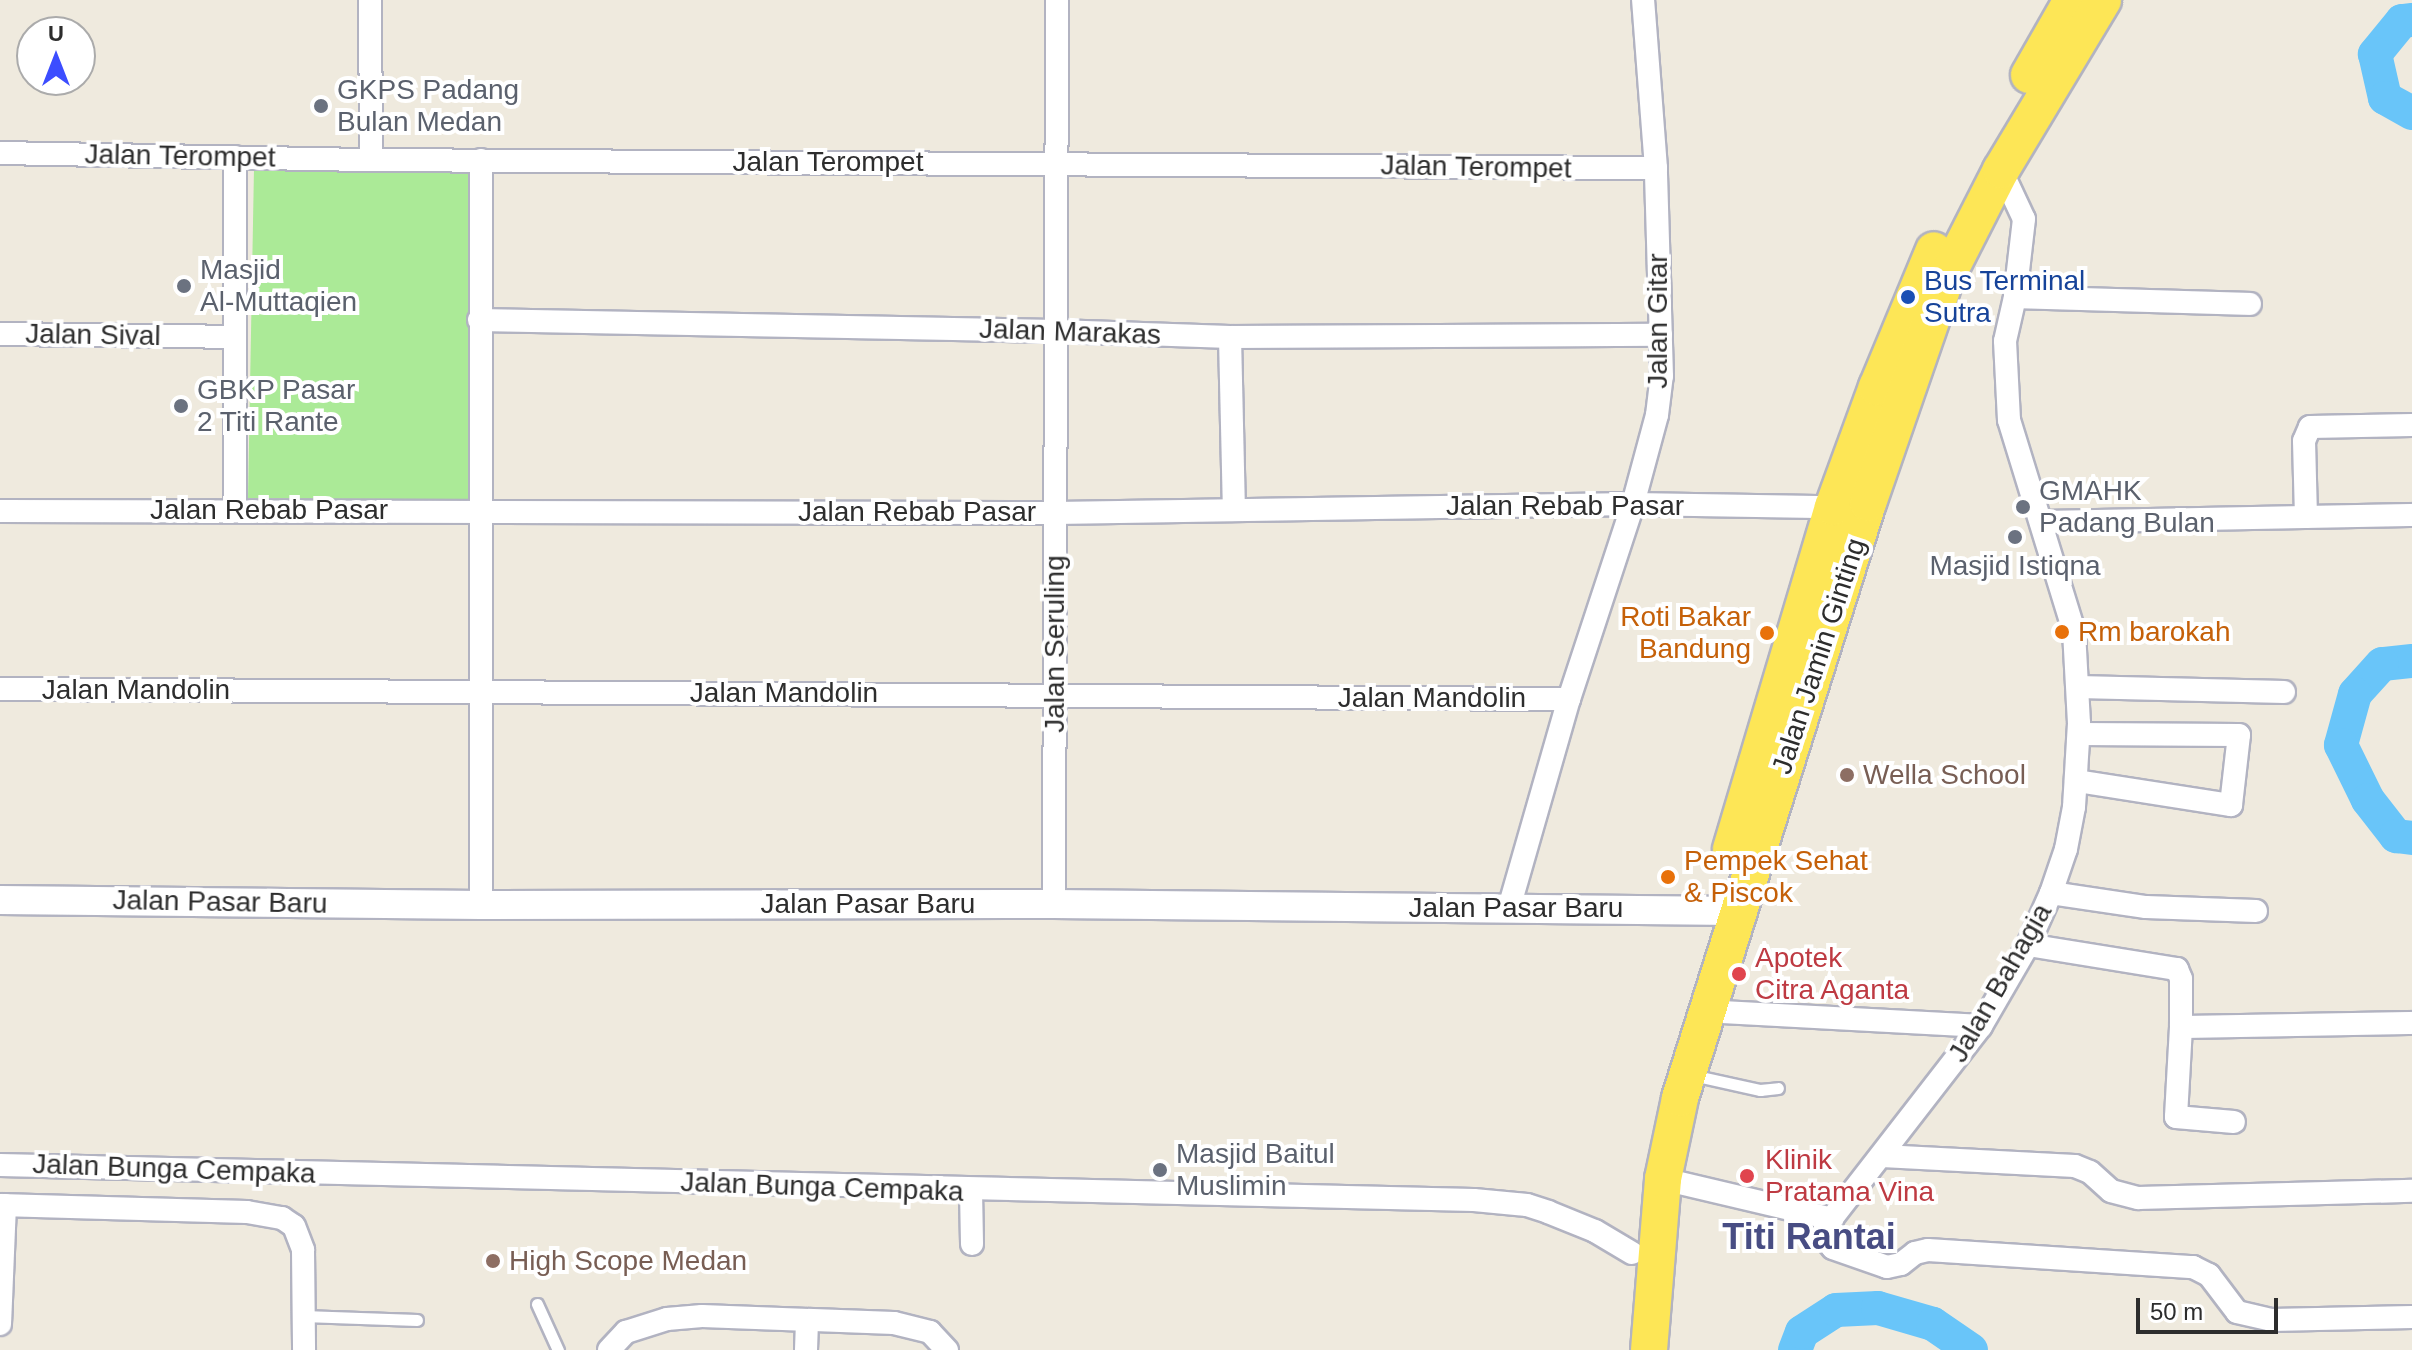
<!DOCTYPE html>
<html>
<head>
<meta charset="utf-8">
<style>
	body { margin:0 }
	#map { position:relative; width:2412px; height:1350px; overflow:hidden; background:#efeade; font-family:Arial,sans-serif }
	div>[style] { position:absolute }
	[style*='--x'] { left:calc(var(--x)*1px); top:calc(var(--y)*1px); width:calc(var(--w)*1px); rotate:calc(var(--a)*1deg) }
	.green>* { inset:0; background:#abea97 }
	.river>* { height:34px; margin:-17px; padding:0 17px; transform-origin:17px; border-radius:17px; background:#69c5f9 }
	.roads { filter:drop-shadow(2px 0 #b2b3c1) drop-shadow(-2px 0 #b2b3c1) drop-shadow(0 2px #b2b3c1) drop-shadow(0 -2px #b2b3c1) }
	.service>* { height:11px; margin:-5.5px; padding:0 5.5px; transform-origin:5.5px; border-radius:5.5px; background:#fff }
	.minor>* { height:22px; margin:-11px; padding:0 11px; transform-origin:11px; border-radius:11px; background:#fff }
	.tertiary>* { height:28px; margin:-14px; padding:0 14px; transform-origin:14px; border-radius:14px; background:#fff }
	.primary>* { height:36px; margin:-18px; padding:0 18px; transform-origin:18px; border-radius:18px; background:#fde656 }
	.dots>* { width:22px; height:22px; translate:-50% -50%; box-sizing:border-box; border:4px solid #fff; border-radius:50% }
	span { translate:-50% -50%; white-space:nowrap; text-align:center; line-height:1.15; -webkit-text-stroke:8px #fff; paint-order:stroke }
	.worship-label { font-size:28px; color:#5b616d }
	.left { translate:0 -50%; text-align:left }
	.street-label { font-size:28px; color:#2d2d2d }
	.transit-label { font-size:28px; color:#164399 }
	.food-label { font-size:28px; color:#c56008 }
	.right { translate:-100% -50%; text-align:right }
	.education-label { font-size:28px; color:#785e54 }
	.health-label { font-size:28px; color:#be3a42 }
	.district-label { font-size:36px; color:#484d83; font-weight:700 }
	.north { position:absolute; left:16px; top:16px; width:80px; height:80px; box-sizing:border-box; background:#fff; border:2px solid #ababab; border-radius:50%; rotate:0deg; font-size:22px; font-weight:700; line-height:32px; text-align:center; color:#2d2d2d }
	.north::after { content:''; display:block; margin:auto; width:28px; height:36px; background:#3c4dff; clip-path:polygon(50% 0,100% 100%,50% 72%,0 100%) }
	.scale { position:absolute; left:2136px; top:1298px; width:142px; height:36px; box-sizing:border-box; border:4px solid #2d2d2d; border-top:0; padding-left:10px; font-size:24px; line-height:28px; white-space:nowrap; color:#2d2d2d; -webkit-text-stroke:6px #fff; paint-order:stroke }
</style>
</head>
<body>
<div id="map">
	<div class="green">
		<div style="clip-path:polygon(254px 168px,470px 172px,474px 502px,248px 498px)"></div>
	</div>
	<div class="river">
		<div style="--x:2412;--y:20;--w:10;--a:174"></div>
		<div style="--x:2402;--y:21;--w:43;--a:129.3"></div>
		<div style="--x:2375;--y:54;--w:45;--a:77.2"></div>
		<div style="--x:2385;--y:98;--w:31;--a:29"></div>
		<div style="--x:2412;--y:661;--w:30;--a:174"></div>
		<div style="--x:2382;--y:664;--w:40;--a:132"></div>
		<div style="--x:2355;--y:694;--w:53;--a:105.4"></div>
		<div style="--x:2341;--y:745;--w:61;--a:63.9"></div>
		<div style="--x:2368;--y:800;--w:46;--a:52.1"></div>
		<div style="--x:2396;--y:836;--w:16;--a:7"></div>
		<div style="--x:1795;--y:1350;--w:19;--a:-69"></div>
		<div style="--x:1802;--y:1332;--w:40;--a:-32.9"></div>
		<div style="--x:1836;--y:1310;--w:42;--a:-2.7"></div>
		<div style="--x:1878;--y:1308;--w:57;--a:16.2"></div>
		<div style="--x:1933;--y:1324;--w:46;--a:34.4"></div>
	</div>
	<div class="roads">
		<div class="service">
			<div style="--x:1692;--y:1075;--w:70;--a:12.4"></div>
			<div style="--x:1760;--y:1090;--w:18;--a:-6"></div>
			<div style="--x:537;--y:1304;--w:51;--a:65.5"></div>
			<div style="--x:303;--y:1316;--w:114;--a:2"></div>
		</div>
		<div class="minor">
			<div style="--x:370;--y:0;--w:160;--a:89.6"></div>
			<div style="--x:0;--y:153;--w:371;--a:1.1"></div>
			<div style="--x:371;--y:160;--w:1285;--a:0.36"></div>
			<div style="--x:235;--y:157;--w:352;--a:90"></div>
			<div style="--x:2001;--y:170;--w:54;--a:64.9"></div>
			<div style="--x:2024;--y:219;--w:79;--a:96.6"></div>
			<div style="--x:2015;--y:297;--w:45;--a:102.8"></div>
			<div style="--x:2005;--y:341;--w:79;--a:87.1"></div>
			<div style="--x:2009;--y:420;--w:221;--a:72.9"></div>
			<div style="--x:2074;--y:631;--w:92;--a:86.9"></div>
			<div style="--x:2079;--y:723;--w:84;--a:93.4"></div>
			<div style="--x:2074;--y:807;--w:43;--a:100.8"></div>
			<div style="--x:2066;--y:849;--w:46;--a:108.8"></div>
			<div style="--x:2051;--y:893;--w:57;--a:113.9"></div>
			<div style="--x:2028;--y:945;--w:94;--a:120.1"></div>
			<div style="--x:1981;--y:1026;--w:254;--a:127.8"></div>
			<div style="--x:1825;--y:1227;--w:11;--a:95"></div>
			<div style="--x:1824;--y:1238;--w:13;--a:48"></div>
			<div style="--x:1833;--y:1248;--w:57;--a:19.4"></div>
			<div style="--x:1887;--y:1267;--w:14;--a:-12"></div>
			<div style="--x:1901;--y:1264;--w:18;--a:-38"></div>
			<div style="--x:1915;--y:1253;--w:13;--a:-13"></div>
			<div style="--x:1928;--y:1250;--w:266;--a:3.7"></div>
			<div style="--x:2193;--y:1267;--w:18;--a:27"></div>
			<div style="--x:2209;--y:1275;--w:46;--a:52.9"></div>
			<div style="--x:2237;--y:1312;--w:35;--a:13"></div>
			<div style="--x:2271;--y:1320;--w:141;--a:-1.2"></div>
			<div style="--x:2015;--y:297;--w:235;--a:1.7"></div>
			<div style="--x:479;--y:320;--w:577;--a:1.09"></div>
			<div style="--x:1056;--y:331;--w:174;--a:2"></div>
			<div style="--x:1230;--y:337;--w:431;--a:-0.3"></div>
			<div style="--x:0;--y:334;--w:235;--a:0.7"></div>
			<div style="--x:1230;--y:337;--w:173;--a:88.7"></div>
			<div style="--x:0;--y:511;--w:1055;--a:0.11"></div>
			<div style="--x:1055;--y:513;--w:578;--a:-0.89"></div>
			<div style="--x:1633;--y:504;--w:200;--a:0.9"></div>
			<div style="--x:2306;--y:517;--w:76;--a:-91.5"></div>
			<div style="--x:2304;--y:441;--w:15;--a:-67"></div>
			<div style="--x:2310;--y:427;--w:102;--a:-1.1"></div>
			<div style="--x:2041;--y:522;--w:371;--a:-1.1"></div>
			<div style="--x:2079;--y:687;--w:205;--a:1.4"></div>
			<div style="--x:0;--y:689;--w:1569;--a:0.37"></div>
			<div style="--x:2077;--y:781;--w:156;--a:8.9"></div>
			<div style="--x:2231;--y:805;--w:70;--a:-83.5"></div>
			<div style="--x:2239;--y:735;--w:160;--a:-179.6"></div>
			<div style="--x:2051;--y:893;--w:96;--a:8.4"></div>
			<div style="--x:2146;--y:907;--w:110;--a:2.1"></div>
			<div style="--x:1054;--y:904;--w:904;--a:-89.81"></div>
			<div style="--x:481;--y:905;--w:745;--a:-90"></div>
			<div style="--x:1509;--y:908;--w:217;--a:-74"></div>
			<div style="--x:1569;--y:699;--w:205;--a:-71.8"></div>
			<div style="--x:1633;--y:504;--w:92;--a:-74.9"></div>
			<div style="--x:1657;--y:415;--w:39;--a:-83"></div>
			<div style="--x:1662;--y:376;--w:208;--a:-91.7"></div>
			<div style="--x:1656;--y:168;--w:169;--a:-94.4"></div>
			<div style="--x:2028;--y:945;--w:151;--a:9.2"></div>
			<div style="--x:2177;--y:969;--w:11;--a:68"></div>
			<div style="--x:2181;--y:979;--w:48;--a:90"></div>
			<div style="--x:2181;--y:1027;--w:231;--a:-1"></div>
			<div style="--x:1705;--y:1011;--w:276;--a:3.1"></div>
			<div style="--x:2181;--y:1027;--w:90;--a:93.2"></div>
			<div style="--x:2176;--y:1117;--w:58;--a:4.9"></div>
			<div style="--x:1882;--y:1156;--w:193;--a:3"></div>
			<div style="--x:2075;--y:1166;--w:16;--a:22"></div>
			<div style="--x:2090;--y:1172;--w:28;--a:42"></div>
			<div style="--x:2111;--y:1191;--w:28;--a:15"></div>
			<div style="--x:2138;--y:1198;--w:274;--a:-1.5"></div>
			<div style="--x:0;--y:1165;--w:1474;--a:1.36"></div>
			<div style="--x:1474;--y:1200;--w:53;--a:5.4"></div>
			<div style="--x:1527;--y:1205;--w:22;--a:18"></div>
			<div style="--x:1548;--y:1212;--w:51;--a:22"></div>
			<div style="--x:1595;--y:1231;--w:43;--a:30.7"></div>
			<div style="--x:1663;--y:1179;--w:174;--a:13.3"></div>
			<div style="--x:971;--y:1191;--w:53;--a:88.9"></div>
			<div style="--x:0;--y:1205;--w:247;--a:1.6"></div>
			<div style="--x:247;--y:1212;--w:36;--a:10"></div>
			<div style="--x:282;--y:1218;--w:14;--a:34"></div>
			<div style="--x:294;--y:1226;--w:26;--a:69"></div>
			<div style="--x:303;--y:1250;--w:100;--a:89.4"></div>
			<div style="--x:0;--y:1324;--w:119;--a:-87.6"></div>
			<div style="--x:609;--y:1350;--w:25;--a:-47"></div>
			<div style="--x:626;--y:1332;--w:43;--a:-17.6"></div>
			<div style="--x:667;--y:1319;--w:35;--a:-5"></div>
			<div style="--x:702;--y:1316;--w:192;--a:2.1"></div>
			<div style="--x:894;--y:1323;--w:37;--a:14"></div>
			<div style="--x:930;--y:1332;--w:25;--a:47"></div>
			<div style="--x:806;--y:1350;--w:28;--a:-88"></div>
		</div>
		<div class="tertiary">
			<div style="--x:0;--y:900;--w:481;--a:0.6"></div>
			<div style="--x:481;--y:905;--w:573;--a:-0.1"></div>
			<div style="--x:1054;--y:904;--w:682;--a:0.59"></div>
		</div>
		<div class="primary">
			<div style="--x:2029;--y:75;--w:86;--a:-60.2"></div>
			<div style="--x:1731;--y:849;--w:357;--a:-73.4"></div>
			<div style="--x:1833;--y:507;--w:128;--a:-69.9"></div>
			<div style="--x:1877;--y:387;--w:148;--a:-67.4"></div>
			<div style="--x:1649;--y:1350;--w:172;--a:-85.3"></div>
			<div style="--x:1663;--y:1179;--w:83;--a:-78.1"></div>
			<div style="--x:1680;--y:1098;--w:624;--a:-72.47"></div>
			<div style="--x:1868;--y:503;--w:238;--a:-70.9"></div>
			<div style="--x:1946;--y:278;--w:121;--a:-63"></div>
			<div style="--x:2001;--y:170;--w:198;--a:-59"></div>
		</div>
	</div>
	<div class="dots">
		<div style="left:321px;top:106px;background:#6b7280"></div>
		<div style="left:184px;top:286px;background:#6b7280"></div>
		<div style="left:1908px;top:297px;background:#1a4fb4"></div>
		<div style="left:181px;top:406px;background:#6b7280"></div>
		<div style="left:2023px;top:507px;background:#6b7280"></div>
		<div style="left:2015px;top:537px;background:#6b7280"></div>
		<div style="left:2062px;top:632px;background:#e8710a"></div>
		<div style="left:1767px;top:633px;background:#e8710a"></div>
		<div style="left:1847px;top:775px;background:#8d6e63"></div>
		<div style="left:1668px;top:877px;background:#e8710a"></div>
		<div style="left:1739px;top:974px;background:#e0444e"></div>
		<div style="left:1160px;top:1170px;background:#6b7280"></div>
		<div style="left:1747px;top:1176px;background:#e0444e"></div>
		<div style="left:493px;top:1261px;background:#8d6e63"></div>
	</div>
	<div class="worship-label">
		<span class="left" style="left:337px;top:106px">GKPS Padang<br>Bulan Medan</span>
		<span class="left" style="left:200px;top:286px">Masjid<br>Al-Muttaqien</span>
		<span class="left" style="left:197px;top:406px">GBKP Pasar<br>2 Titi Rante</span>
		<span class="left" style="left:2039px;top:507px">GMAHK<br>Padang Bulan</span>
		<span style="left:2015px;top:566px">Masjid Istiqna</span>
		<span class="left" style="left:1176px;top:1170px">Masjid Baitul<br>Muslimin</span>
	</div>
	<div class="street-label">
		<span style="left:180px;top:156px;rotate:1deg">Jalan Terompet</span>
		<span style="left:828px;top:162px">Jalan Terompet</span>
		<span style="left:1476px;top:167px;rotate:1deg">Jalan Terompet</span>
		<span style="left:1658px;top:321px;rotate:-90deg">Jalan Gitar</span>
		<span style="left:1070px;top:332px;rotate:2deg">Jalan Marakas</span>
		<span style="left:93px;top:335px;rotate:1deg">Jalan Sival</span>
		<span style="left:1565px;top:506px">Jalan Rebab Pasar</span>
		<span style="left:269px;top:510px">Jalan Rebab Pasar</span>
		<span style="left:917px;top:512px">Jalan Rebab Pasar</span>
		<span style="left:1055px;top:644px;rotate:-90deg">Jalan Seruling</span>
		<span style="left:1819px;top:656px;rotate:-72deg">Jalan Jamin Ginting</span>
		<span style="left:136px;top:690px">Jalan Mandolin</span>
		<span style="left:784px;top:693px">Jalan Mandolin</span>
		<span style="left:1432px;top:698px">Jalan Mandolin</span>
		<span style="left:220px;top:902px;rotate:1deg">Jalan Pasar Baru</span>
		<span style="left:868px;top:904px">Jalan Pasar Baru</span>
		<span style="left:1516px;top:908px">Jalan Pasar Baru</span>
		<span style="left:2000px;top:983px;rotate:-60deg">Jalan Bahagia</span>
		<span style="left:174px;top:1169px;rotate:2deg">Jalan Bunga Cempaka</span>
		<span style="left:822px;top:1187px;rotate:2deg">Jalan Bunga Cempaka</span>
	</div>
	<div class="transit-label">
		<span class="left" style="left:1924px;top:297px">Bus Terminal<br>Sutra</span>
	</div>
	<div class="food-label">
		<span class="right" style="left:1751px;top:633px">Roti Bakar<br>Bandung</span>
		<span class="left" style="left:2078px;top:632px">Rm barokah</span>
		<span class="left" style="left:1684px;top:877px">Pempek Sehat<br>&amp; Piscok</span>
	</div>
	<div class="education-label">
		<span class="left" style="left:1863px;top:775px">Wella School</span>
		<span class="left" style="left:509px;top:1261px">High Scope Medan</span>
	</div>
	<div class="health-label">
		<span class="left" style="left:1755px;top:974px">Apotek<br>Citra Aganta</span>
		<span class="left" style="left:1765px;top:1176px">Klinik<br>Pratama Vina</span>
	</div>
	<div class="district-label">
		<span style="left:1809px;top:1237px">Titi Rantai</span>
	</div>
	<div class="north">U</div>
	<div class="scale">50 m</div>
</div>
</body>
</html>
